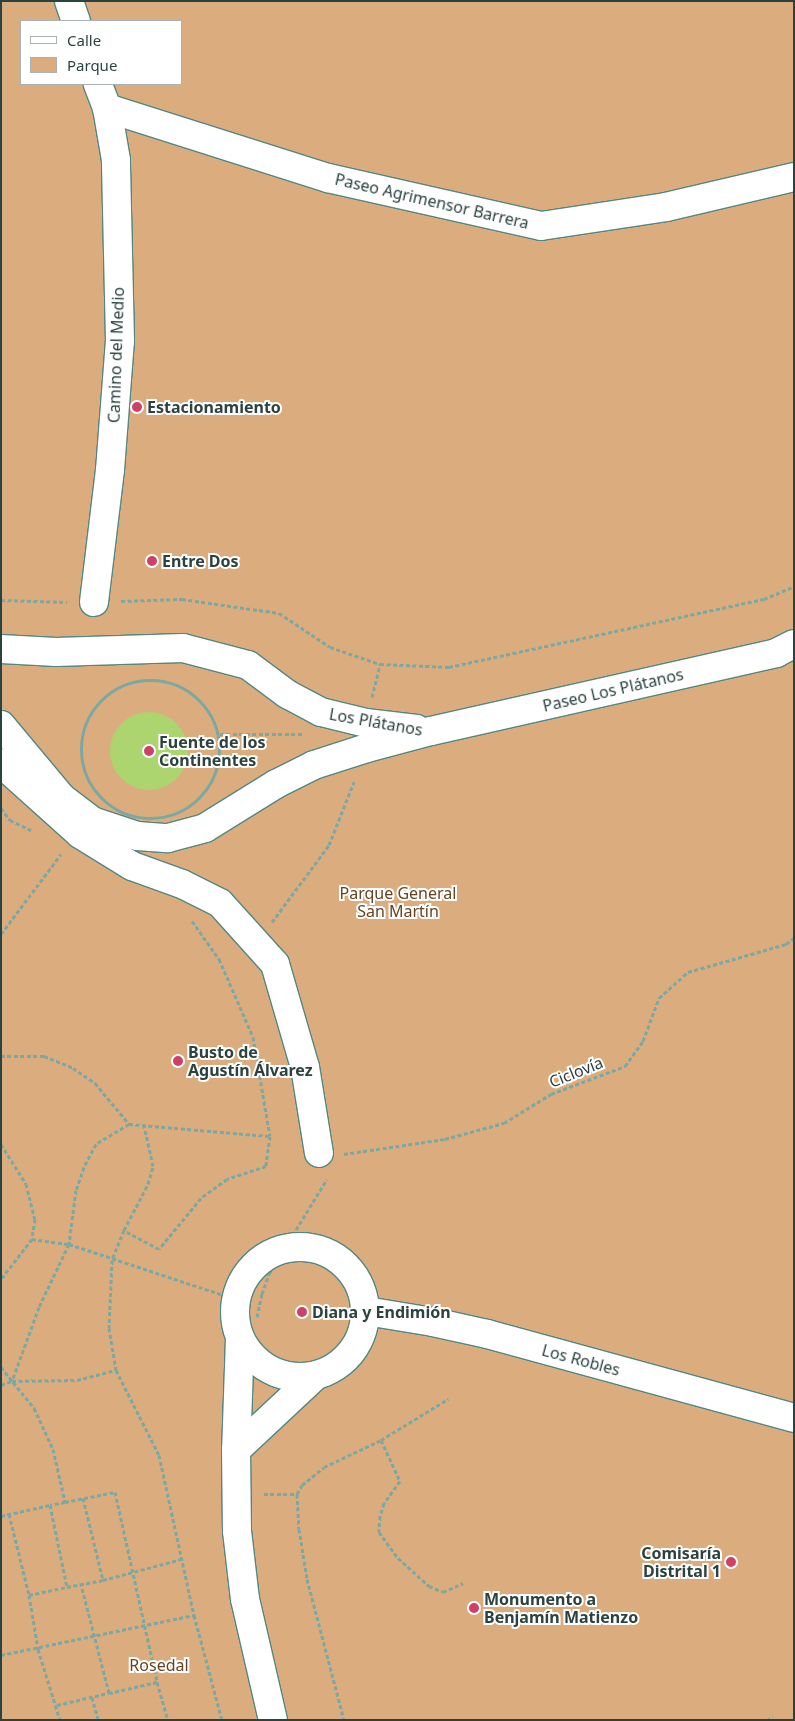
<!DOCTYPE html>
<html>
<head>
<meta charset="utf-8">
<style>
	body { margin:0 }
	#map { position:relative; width:795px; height:1721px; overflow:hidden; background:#bef6ef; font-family:"Noto Sans",sans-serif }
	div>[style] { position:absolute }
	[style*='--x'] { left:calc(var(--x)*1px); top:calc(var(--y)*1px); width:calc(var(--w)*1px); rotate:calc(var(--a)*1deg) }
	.green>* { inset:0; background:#dbad7e }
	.water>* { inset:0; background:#acd46f }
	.round { border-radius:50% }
	.path>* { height:3px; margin-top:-1.5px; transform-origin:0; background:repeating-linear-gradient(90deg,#7da7a1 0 4px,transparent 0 6.5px) }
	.path>.ring { margin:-1.5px; padding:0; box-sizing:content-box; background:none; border:3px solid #7da7a1; border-radius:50% }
	.roads { filter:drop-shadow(1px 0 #528781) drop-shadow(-1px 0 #528781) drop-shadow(0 1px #528781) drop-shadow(0 -1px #528781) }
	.minor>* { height:28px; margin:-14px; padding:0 14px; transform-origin:14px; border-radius:14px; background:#fff }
	.minor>.ring { margin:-14px; padding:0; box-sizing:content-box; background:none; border:28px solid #fff; border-radius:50% }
	.dots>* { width:14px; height:14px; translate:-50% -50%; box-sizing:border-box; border:2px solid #fff; border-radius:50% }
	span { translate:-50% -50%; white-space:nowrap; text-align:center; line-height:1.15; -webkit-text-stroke:4px #fff; paint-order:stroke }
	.street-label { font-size:16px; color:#2b423f }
	.poi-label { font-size:16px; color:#2b423f; font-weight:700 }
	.left { translate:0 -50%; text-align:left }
	.right { translate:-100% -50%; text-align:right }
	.park-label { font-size:16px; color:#644421 }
	.frame { position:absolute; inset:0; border:2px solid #2b423f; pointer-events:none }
	.legend { position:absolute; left:20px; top:20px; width:162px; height:65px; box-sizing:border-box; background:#fff; border:1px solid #aab3b2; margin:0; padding:6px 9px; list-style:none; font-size:15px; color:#2b423f }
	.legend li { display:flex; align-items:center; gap:10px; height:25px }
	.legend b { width:25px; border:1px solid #aab3b2 }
</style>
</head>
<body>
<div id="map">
	<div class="green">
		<div style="clip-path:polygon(evenodd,1px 1px,794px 1px,794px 1720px,1px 1720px,1px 1px,21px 21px,181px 21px,181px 84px,21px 84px,21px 21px)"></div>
	</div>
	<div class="water">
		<div class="round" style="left:110px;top:712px;width:78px;height:78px"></div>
	</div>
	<div class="path">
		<div style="--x:1;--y:600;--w:66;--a:1.7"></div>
		<div style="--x:121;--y:601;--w:61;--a:-1.9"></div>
		<div style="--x:182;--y:599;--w:98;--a:8.2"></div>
		<div style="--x:279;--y:613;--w:61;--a:33.7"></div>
		<div style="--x:330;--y:647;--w:53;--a:18.8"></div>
		<div style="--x:380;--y:664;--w:69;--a:2.5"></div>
		<div style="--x:449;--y:667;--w:322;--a:-12.2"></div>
		<div style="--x:764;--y:599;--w:33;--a:-23"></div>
		<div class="ring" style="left:81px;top:680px;width:135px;height:135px"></div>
		<div style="--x:372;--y:697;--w:34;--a:-76"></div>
		<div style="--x:220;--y:734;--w:82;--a:0"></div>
		<div style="--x:1;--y:808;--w:15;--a:53"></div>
		<div style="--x:10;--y:820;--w:25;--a:26"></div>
		<div style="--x:192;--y:921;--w:47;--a:54.6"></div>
		<div style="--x:219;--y:959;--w:85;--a:66.4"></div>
		<div style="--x:253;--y:1037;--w:100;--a:80.3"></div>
		<div style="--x:270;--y:1136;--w:30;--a:98"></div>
		<div style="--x:266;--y:1166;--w:41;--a:161.6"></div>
		<div style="--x:227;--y:1179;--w:32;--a:144"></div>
		<div style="--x:201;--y:1198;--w:66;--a:129.5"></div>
		<div style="--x:159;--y:1249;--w:40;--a:-152"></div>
		<div style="--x:124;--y:1230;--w:32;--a:112"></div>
		<div style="--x:112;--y:1260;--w:68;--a:92.5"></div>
		<div style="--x:109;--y:1328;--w:43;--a:80.5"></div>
		<div style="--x:116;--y:1370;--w:95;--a:63.2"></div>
		<div style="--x:159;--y:1455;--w:164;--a:77.7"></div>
		<div style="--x:194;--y:1615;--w:109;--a:75.1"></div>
		<div style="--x:272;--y:922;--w:96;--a:-53.5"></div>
		<div style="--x:329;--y:845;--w:68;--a:-68.4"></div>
		<div style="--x:1;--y:934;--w:100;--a:-53.1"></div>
		<div style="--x:1;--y:1056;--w:43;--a:0"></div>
		<div style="--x:44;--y:1056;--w:31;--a:22"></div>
		<div style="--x:73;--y:1068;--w:27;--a:34"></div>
		<div style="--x:95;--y:1083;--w:53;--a:50.3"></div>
		<div style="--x:129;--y:1124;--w:39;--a:149"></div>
		<div style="--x:96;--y:1144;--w:26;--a:118"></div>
		<div style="--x:84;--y:1167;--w:24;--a:109"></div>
		<div style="--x:76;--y:1190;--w:54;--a:97.4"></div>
		<div style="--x:69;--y:1244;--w:70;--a:115.5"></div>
		<div style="--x:39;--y:1307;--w:79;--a:110"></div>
		<div style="--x:129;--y:1124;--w:142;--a:4.9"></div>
		<div style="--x:1;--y:1144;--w:47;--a:58"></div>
		<div style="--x:26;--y:1184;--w:36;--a:76"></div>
		<div style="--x:35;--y:1219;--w:20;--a:99"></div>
		<div style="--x:32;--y:1239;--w:51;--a:127.8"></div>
		<div style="--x:344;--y:1154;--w:102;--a:-8.4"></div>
		<div style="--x:445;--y:1139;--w:61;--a:-15.2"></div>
		<div style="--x:504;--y:1123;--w:55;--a:-31.7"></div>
		<div style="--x:551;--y:1094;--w:79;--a:-20.7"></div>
		<div style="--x:625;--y:1066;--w:31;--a:-54"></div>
		<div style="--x:643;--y:1041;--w:46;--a:-69.6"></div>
		<div style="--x:659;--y:998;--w:39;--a:-42"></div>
		<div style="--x:688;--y:972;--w:102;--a:-15.9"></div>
		<div style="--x:786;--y:944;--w:10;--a:-37"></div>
		<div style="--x:124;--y:1230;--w:52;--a:-62.4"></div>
		<div style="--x:148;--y:1184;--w:19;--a:-74"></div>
		<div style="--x:153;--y:1166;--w:42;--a:-102.4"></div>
		<div style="--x:32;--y:1239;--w:37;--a:8"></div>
		<div style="--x:69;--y:1244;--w:175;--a:18.3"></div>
		<div style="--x:257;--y:1317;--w:24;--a:-78"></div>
		<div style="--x:262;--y:1294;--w:21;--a:-71"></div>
		<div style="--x:269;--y:1274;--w:111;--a:-58.6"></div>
		<div style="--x:1;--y:1367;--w:53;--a:51.2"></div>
		<div style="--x:34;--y:1408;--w:45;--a:65.1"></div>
		<div style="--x:53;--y:1449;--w:54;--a:77.2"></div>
		<div style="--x:65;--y:1502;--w:15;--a:169"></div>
		<div style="--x:50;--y:1505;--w:84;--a:78.3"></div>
		<div style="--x:67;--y:1587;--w:37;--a:-11"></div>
		<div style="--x:103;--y:1580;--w:82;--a:-14.9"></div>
		<div style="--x:1;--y:1385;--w:12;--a:-20"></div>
		<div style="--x:12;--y:1381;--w:65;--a:-0.9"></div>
		<div style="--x:77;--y:1380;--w:40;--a:-14.4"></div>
		<div style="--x:381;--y:1440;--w:45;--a:65.1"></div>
		<div style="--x:400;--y:1481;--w:27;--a:126"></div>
		<div style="--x:384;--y:1503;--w:14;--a:107"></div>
		<div style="--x:380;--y:1516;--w:16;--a:94"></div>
		<div style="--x:379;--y:1532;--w:32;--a:54"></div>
		<div style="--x:398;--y:1558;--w:42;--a:42.1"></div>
		<div style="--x:429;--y:1586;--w:15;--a:23"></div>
		<div style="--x:443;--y:1592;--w:22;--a:-24"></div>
		<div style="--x:264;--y:1494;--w:33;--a:0"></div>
		<div style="--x:297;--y:1494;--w:35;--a:87"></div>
		<div style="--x:299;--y:1529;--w:51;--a:80.9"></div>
		<div style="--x:307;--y:1579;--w:146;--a:75.3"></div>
		<div style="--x:297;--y:1494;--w:10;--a:-61"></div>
		<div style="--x:302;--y:1485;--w:28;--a:-39"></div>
		<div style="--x:324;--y:1467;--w:63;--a:-25.3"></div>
		<div style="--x:381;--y:1440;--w:79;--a:-31.5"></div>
		<div style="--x:83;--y:1498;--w:84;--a:76.3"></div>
		<div style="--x:65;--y:1502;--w:51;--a:-11.3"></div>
		<div style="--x:115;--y:1492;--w:195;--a:77.5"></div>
		<div style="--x:157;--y:1682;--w:49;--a:167.1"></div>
		<div style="--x:9;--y:1514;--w:83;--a:76.1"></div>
		<div style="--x:29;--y:1595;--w:39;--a:-12"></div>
		<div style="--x:1;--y:1516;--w:50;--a:-12.7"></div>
		<div style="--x:29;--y:1595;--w:55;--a:80.5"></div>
		<div style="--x:38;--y:1649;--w:74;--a:72.8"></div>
		<div style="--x:1;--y:1655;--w:197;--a:-11.7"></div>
		<div style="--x:157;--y:1682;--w:40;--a:74"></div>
		<div style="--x:92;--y:1697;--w:24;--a:75"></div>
		<div style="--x:57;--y:1705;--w:53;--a:-13"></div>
		<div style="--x:109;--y:1693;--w:113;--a:-104.4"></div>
		<div style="--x:767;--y:1720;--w:7;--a:-27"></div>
	</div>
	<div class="roads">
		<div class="minor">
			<div style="--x:69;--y:1;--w:21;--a:71"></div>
			<div style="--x:107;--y:108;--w:232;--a:17.6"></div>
			<div style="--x:328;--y:178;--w:218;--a:12.7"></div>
			<div style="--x:541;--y:226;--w:126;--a:-8.6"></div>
			<div style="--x:666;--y:207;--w:131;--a:-13.2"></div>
			<div style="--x:94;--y:602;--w:133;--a:-83.1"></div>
			<div style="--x:110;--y:470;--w:129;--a:-85.6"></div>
			<div style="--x:120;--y:341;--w:181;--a:-91.3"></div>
			<div style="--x:116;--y:160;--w:53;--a:-99.8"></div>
			<div style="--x:107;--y:108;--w:26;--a:-111"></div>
			<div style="--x:1;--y:649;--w:55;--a:3.1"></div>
			<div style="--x:56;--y:652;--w:127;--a:-1.8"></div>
			<div style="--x:183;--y:648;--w:67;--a:14.7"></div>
			<div style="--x:248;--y:665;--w:49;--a:36.6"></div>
			<div style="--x:287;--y:694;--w:38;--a:28"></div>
			<div style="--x:321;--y:712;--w:46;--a:13.7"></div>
			<div style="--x:366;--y:723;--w:51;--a:6.7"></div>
			<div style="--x:1;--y:725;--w:95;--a:50.1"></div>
			<div style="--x:62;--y:798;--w:38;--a:37"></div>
			<div style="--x:92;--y:821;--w:47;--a:18.4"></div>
			<div style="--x:137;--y:836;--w:31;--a:4"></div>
			<div style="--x:168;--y:838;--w:38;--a:-15"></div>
			<div style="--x:205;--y:828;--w:84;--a:-31.8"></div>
			<div style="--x:276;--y:784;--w:42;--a:-26.6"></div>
			<div style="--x:314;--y:765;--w:56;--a:-17.8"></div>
			<div style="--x:367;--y:748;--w:66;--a:-14.9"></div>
			<div style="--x:431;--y:731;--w:354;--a:-12.7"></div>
			<div style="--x:776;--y:653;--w:20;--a:-27"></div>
			<div style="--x:1;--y:763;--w:106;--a:41.9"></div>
			<div style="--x:80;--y:834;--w:61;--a:31.6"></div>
			<div style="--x:132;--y:866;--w:53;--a:19.8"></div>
			<div style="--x:182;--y:884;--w:42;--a:26.6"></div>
			<div style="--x:220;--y:903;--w:82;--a:48"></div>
			<div style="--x:275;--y:964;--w:107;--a:73.8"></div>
			<div style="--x:305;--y:1067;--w:87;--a:80.8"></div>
			<div class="ring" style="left:235px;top:1247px;width:102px;height:102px"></div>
			<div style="--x:366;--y:1311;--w:68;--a:9.3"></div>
			<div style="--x:433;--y:1322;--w:55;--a:12.5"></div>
			<div style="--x:487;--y:1334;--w:318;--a:15.3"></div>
			<div style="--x:240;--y:1338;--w:112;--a:92"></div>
			<div style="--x:236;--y:1450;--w:81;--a:89.3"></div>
			<div style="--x:237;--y:1531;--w:68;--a:83.3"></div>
			<div style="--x:245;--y:1599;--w:124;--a:77"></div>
			<div style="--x:236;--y:1450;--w:108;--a:-43.1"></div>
		</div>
	</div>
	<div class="dots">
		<div style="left:137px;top:407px;background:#ce4069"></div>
		<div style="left:152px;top:561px;background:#ce4069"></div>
		<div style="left:149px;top:751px;background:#ce4069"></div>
		<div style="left:178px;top:1061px;background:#ce4069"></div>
		<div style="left:302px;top:1312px;background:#ce4069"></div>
		<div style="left:731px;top:1562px;background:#ce4069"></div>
		<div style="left:474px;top:1608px;background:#ce4069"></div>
	</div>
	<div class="street-label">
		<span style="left:432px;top:201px;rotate:13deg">Paseo Agrimensor Barrera</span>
		<span style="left:116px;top:355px;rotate:-88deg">Camino del Medio</span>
		<span style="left:613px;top:690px;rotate:-13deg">Paseo Los Plátanos</span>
		<span style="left:376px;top:722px;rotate:10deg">Los Plátanos</span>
		<span style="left:576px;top:1072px;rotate:-22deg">Ciclovía</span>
		<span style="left:581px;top:1360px;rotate:15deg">Los Robles</span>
	</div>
	<div class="poi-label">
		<span class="left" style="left:147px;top:407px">Estacionamiento</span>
		<span class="left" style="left:162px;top:561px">Entre Dos</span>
		<span class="left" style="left:159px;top:751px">Fuente de los<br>Continentes</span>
		<span class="left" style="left:188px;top:1061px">Busto de<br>Agustín Álvarez</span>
		<span class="left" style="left:312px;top:1312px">Diana y Endimión</span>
		<span class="right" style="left:721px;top:1562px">Comisaría<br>Distrital 1</span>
		<span class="left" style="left:484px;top:1608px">Monumento a<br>Benjamín Matienzo</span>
	</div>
	<div class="park-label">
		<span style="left:398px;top:902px">Parque General<br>San Martín</span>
		<span style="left:159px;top:1665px">Rosedal</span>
	</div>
	<div class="frame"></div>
	<ul class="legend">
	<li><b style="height:6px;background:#fff"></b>Calle</li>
	<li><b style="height:14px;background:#dbad7e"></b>Parque</li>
	</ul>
</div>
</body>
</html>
